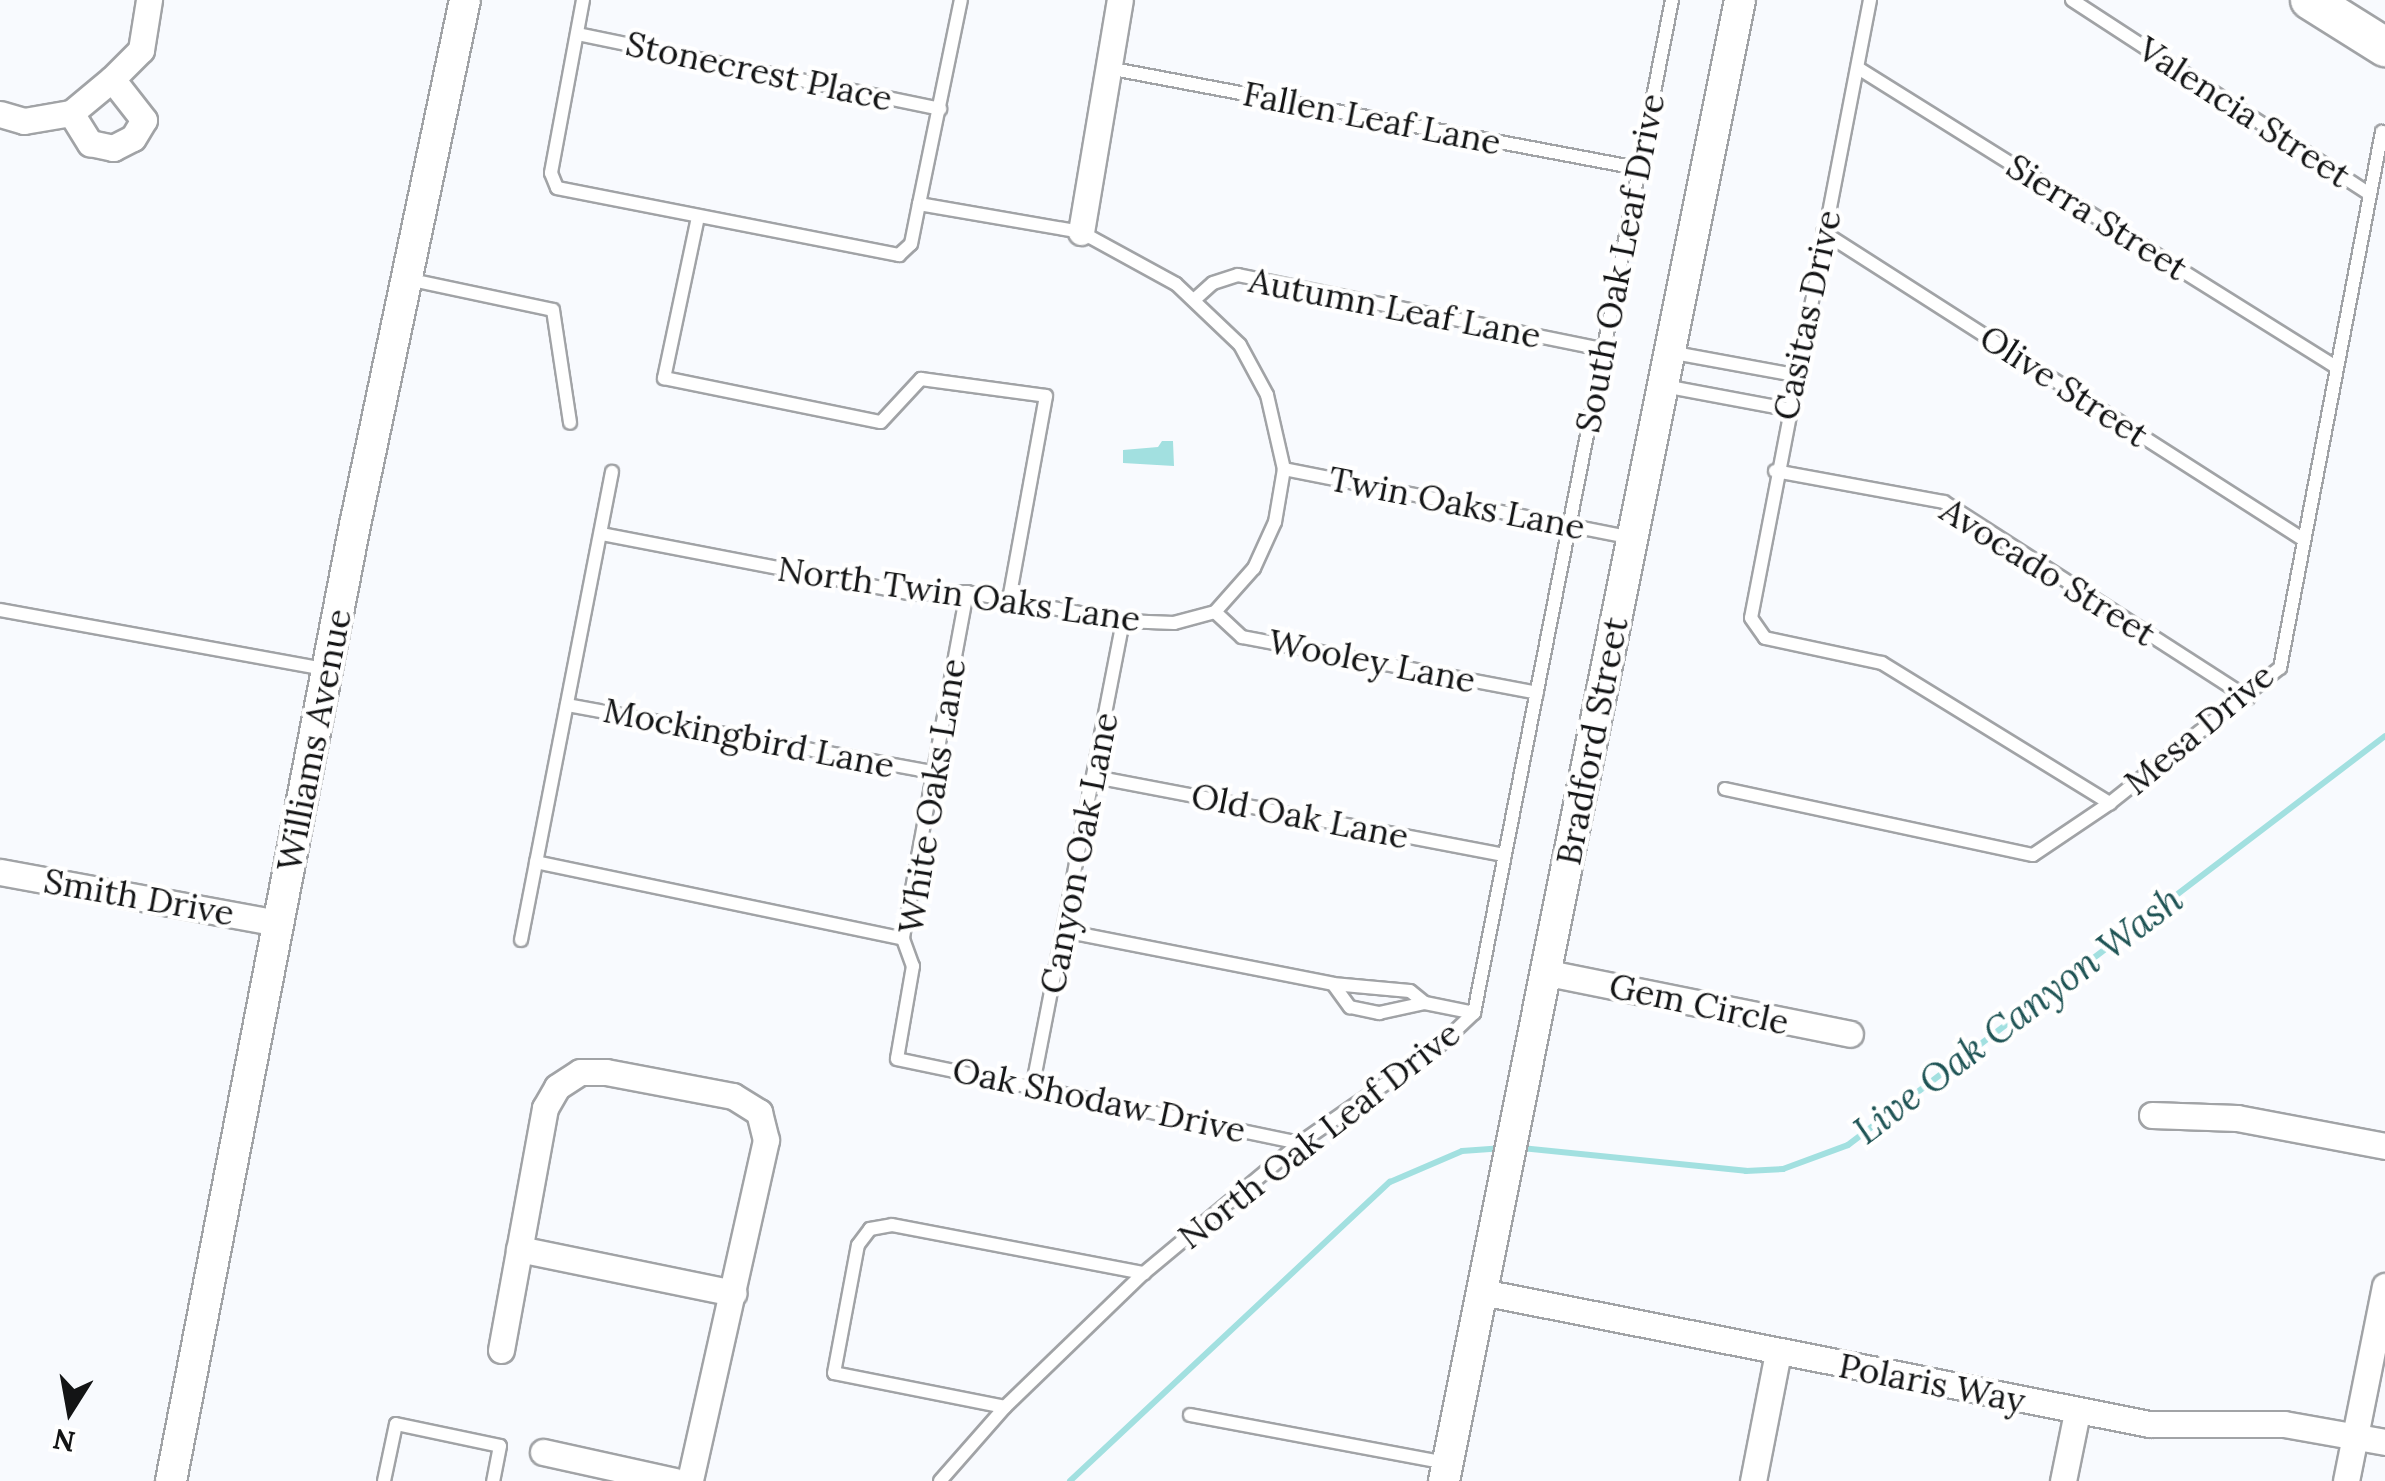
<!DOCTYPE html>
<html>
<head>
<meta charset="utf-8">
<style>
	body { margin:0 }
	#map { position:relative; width:2385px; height:1481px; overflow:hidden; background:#f8fafe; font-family:Lora,serif }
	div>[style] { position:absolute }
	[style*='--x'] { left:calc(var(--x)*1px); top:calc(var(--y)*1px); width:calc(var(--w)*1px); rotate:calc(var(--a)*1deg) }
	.water>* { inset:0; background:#a2e0e0 }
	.stream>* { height:6px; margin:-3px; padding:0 3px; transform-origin:3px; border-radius:3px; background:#a2e0e0 }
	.roads { filter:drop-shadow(2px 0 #a1a3a6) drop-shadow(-2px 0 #a1a3a6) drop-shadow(0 2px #a1a3a6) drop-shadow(0 -2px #a1a3a6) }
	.service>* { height:12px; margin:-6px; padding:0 6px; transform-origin:6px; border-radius:6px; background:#fff }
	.minor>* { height:25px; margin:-12.5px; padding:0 12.5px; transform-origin:12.5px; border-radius:12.5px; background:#fff }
	.tertiary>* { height:30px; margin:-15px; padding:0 15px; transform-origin:15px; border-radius:15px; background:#fff }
	.primary>* { height:38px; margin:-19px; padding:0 19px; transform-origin:19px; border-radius:19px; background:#fff }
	span { translate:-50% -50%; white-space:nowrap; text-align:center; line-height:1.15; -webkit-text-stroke:9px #fff; paint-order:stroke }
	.street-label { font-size:35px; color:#131415 }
	.water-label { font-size:38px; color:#1f5455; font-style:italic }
	.north { position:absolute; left:20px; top:1361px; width:100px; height:100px; -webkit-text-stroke:8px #fff; paint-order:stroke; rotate:191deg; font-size:28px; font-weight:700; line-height:40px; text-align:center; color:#131415 }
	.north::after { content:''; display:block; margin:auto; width:35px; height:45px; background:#131415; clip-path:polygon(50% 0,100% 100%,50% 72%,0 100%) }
</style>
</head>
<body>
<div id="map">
	<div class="water">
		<div style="clip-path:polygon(1162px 441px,1173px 441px,1174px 466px,1123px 463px,1123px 450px,1158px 447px)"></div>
	</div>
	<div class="stream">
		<div style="--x:1521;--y:1148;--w:226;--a:5.8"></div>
		<div style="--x:1746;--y:1171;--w:37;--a:-3"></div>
		<div style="--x:1783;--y:1169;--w:69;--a:-20.3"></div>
		<div style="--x:1848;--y:1145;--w:675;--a:-37.29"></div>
		<div style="--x:1070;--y:1481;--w:438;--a:-43.1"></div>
		<div style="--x:1390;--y:1182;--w:78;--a:-23.3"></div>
		<div style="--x:1462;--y:1151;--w:42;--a:-4.1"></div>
	</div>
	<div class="roads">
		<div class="service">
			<div style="--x:583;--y:0;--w:176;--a:100.5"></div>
			<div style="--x:551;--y:173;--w:16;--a:68"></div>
			<div style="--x:557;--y:188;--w:349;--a:11.1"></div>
			<div style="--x:899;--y:255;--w:16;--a:-43"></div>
			<div style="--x:911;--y:244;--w:41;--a:-78.7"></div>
			<div style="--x:919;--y:204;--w:164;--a:9.8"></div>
			<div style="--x:1081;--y:232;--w:108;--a:28.7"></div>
			<div style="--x:1176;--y:284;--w:88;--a:43.6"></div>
			<div style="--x:1240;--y:345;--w:57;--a:61.6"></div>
			<div style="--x:1267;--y:395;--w:76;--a:77.1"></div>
			<div style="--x:1284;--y:469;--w:54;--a:99.6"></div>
			<div style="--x:1275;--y:522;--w:51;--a:114.5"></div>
			<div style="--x:1254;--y:568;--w:59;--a:131.6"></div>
			<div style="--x:1215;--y:612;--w:42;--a:165"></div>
			<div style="--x:1174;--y:623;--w:51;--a:-177.8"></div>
			<div style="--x:1123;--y:621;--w:159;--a:-169.5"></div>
			<div style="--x:967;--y:592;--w:54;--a:177.9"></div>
			<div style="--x:913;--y:594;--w:317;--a:-169.1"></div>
			<div style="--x:1870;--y:0;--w:629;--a:100.9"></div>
			<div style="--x:1751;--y:618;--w:24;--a:55"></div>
			<div style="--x:1765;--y:638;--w:120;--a:12.1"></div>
			<div style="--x:1882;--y:663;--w:268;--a:31.6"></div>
			<div style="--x:2072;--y:0;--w:352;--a:33.1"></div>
			<div style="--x:578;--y:34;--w:370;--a:11.7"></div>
			<div style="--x:1108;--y:68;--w:538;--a:10.7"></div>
			<div style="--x:1858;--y:68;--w:564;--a:32.03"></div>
			<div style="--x:919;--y:204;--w:208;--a:-78.4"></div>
			<div style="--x:698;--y:217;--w:165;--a:101.9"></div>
			<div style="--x:664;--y:378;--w:221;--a:11.5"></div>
			<div style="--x:881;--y:422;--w:59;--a:-47.1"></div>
			<div style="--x:921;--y:379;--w:126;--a:7.7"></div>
			<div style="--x:1046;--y:396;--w:207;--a:100.3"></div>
			<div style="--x:1823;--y:232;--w:571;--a:32.63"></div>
			<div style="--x:407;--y:279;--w:149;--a:12"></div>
			<div style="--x:553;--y:310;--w:114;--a:81.4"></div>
			<div style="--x:1194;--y:300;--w:25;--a:-42"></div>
			<div style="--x:1213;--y:283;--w:26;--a:-18"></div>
			<div style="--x:1238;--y:275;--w:372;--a:11.5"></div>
			<div style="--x:1669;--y:352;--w:127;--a:10.4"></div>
			<div style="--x:1664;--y:386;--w:125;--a:10.6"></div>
			<div style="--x:1284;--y:469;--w:354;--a:11.2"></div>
			<div style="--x:1775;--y:471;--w:172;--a:10.4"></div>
			<div style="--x:1944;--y:502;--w:362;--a:32.8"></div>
			<div style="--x:967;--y:592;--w:353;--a:100.5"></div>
			<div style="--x:903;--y:939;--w:29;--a:70"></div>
			<div style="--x:913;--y:966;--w:94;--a:99.8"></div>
			<div style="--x:897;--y:1059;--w:412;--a:11.8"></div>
			<div style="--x:0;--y:610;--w:330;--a:10.3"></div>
			<div style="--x:1215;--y:612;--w:37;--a:43"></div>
			<div style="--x:1242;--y:637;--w:300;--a:10.7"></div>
			<div style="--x:567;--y:705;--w:370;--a:10.4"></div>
			<div style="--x:1095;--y:777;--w:417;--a:10.8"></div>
			<div style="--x:1725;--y:789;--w:315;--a:12.1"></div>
			<div style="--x:2033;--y:855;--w:93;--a:-34"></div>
			<div style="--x:2110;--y:803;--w:217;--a:-38.5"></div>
			<div style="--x:2280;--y:668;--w:546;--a:-79.23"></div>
			<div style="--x:536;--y:862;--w:375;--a:11.8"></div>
			<div style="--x:1064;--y:931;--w:274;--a:11.1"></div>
			<div style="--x:1333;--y:984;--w:77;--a:5.2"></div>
			<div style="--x:1410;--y:991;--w:19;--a:39"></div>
			<div style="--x:521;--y:940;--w:477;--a:-79"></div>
			<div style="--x:1333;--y:984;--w:29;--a:54"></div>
			<div style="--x:1350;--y:1007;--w:30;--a:12"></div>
			<div style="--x:1379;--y:1013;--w:47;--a:-12.3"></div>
			<div style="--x:1425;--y:1003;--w:50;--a:11.5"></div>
			<div style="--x:1033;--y:1084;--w:472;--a:-79"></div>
			<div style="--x:1005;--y:1407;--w:174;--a:-168.8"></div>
			<div style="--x:834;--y:1373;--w:130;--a:-79.4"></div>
			<div style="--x:858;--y:1245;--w:20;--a:-53"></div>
			<div style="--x:870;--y:1229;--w:22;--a:-10"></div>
			<div style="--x:892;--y:1225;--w:257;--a:10.8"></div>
			<div style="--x:1190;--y:1415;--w:261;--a:10.6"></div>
			<div style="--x:384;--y:1481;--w:58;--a:-78.1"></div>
			<div style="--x:396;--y:1424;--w:106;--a:11.9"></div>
			<div style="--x:500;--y:1446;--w:36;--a:101"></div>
			<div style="--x:940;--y:1481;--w:98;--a:-48.7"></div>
			<div style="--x:1005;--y:1407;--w:193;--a:-44"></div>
			<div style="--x:1144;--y:1273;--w:203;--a:-39.8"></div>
			<div style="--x:1300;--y:1143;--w:168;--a:-34.8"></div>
			<div style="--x:1438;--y:1047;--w:50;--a:-43.4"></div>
			<div style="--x:1474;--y:1013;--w:1032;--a:-78.94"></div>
		</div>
		<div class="minor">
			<div style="--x:71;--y:113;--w:53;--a:-39.7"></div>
			<div style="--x:0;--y:114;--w:25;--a:16"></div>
			<div style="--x:24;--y:121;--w:48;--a:-9.7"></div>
			<div style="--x:71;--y:113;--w:36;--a:58"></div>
			<div style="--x:90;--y:143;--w:24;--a:12"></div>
			<div style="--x:113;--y:148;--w:22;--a:-27"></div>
			<div style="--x:133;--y:138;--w:21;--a:-59"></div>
			<div style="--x:144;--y:120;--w:52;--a:-128"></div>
			<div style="--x:112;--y:79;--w:41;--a:-45"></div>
			<div style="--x:141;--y:50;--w:51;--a:-80.9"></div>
			<div style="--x:1081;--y:232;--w:235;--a:-80.5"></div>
			<div style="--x:0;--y:872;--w:284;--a:10.4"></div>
			<div style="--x:1548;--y:973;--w:308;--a:11.4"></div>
			<div style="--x:2152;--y:1115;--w:85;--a:2"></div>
			<div style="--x:2237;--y:1118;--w:151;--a:10.7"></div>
			<div style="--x:519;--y:1249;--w:219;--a:11.6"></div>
			<div style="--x:1482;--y:1292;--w:680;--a:11.19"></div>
			<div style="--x:2149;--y:1424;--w:135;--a:0"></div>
			<div style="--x:2284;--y:1424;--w:103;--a:10.1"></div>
			<div style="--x:501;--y:1350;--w:246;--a:-79.7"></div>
			<div style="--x:545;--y:1108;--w:24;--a:-60"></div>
			<div style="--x:557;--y:1087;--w:27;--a:-33"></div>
			<div style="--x:580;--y:1072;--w:26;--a:0"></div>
			<div style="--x:606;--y:1072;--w:129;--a:10.7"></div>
			<div style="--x:733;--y:1096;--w:31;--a:32"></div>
			<div style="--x:759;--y:1112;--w:29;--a:76"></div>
			<div style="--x:766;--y:1140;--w:349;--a:102.6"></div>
			<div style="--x:543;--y:1452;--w:135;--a:12.4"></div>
			<div style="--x:1753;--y:1481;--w:131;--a:-79"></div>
			<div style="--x:2063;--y:1481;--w:70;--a:-78.5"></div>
			<div style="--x:2346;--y:1481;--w:199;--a:-78.7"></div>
		</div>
		<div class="tertiary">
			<div style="--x:171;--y:1481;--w:974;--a:-79.11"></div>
			<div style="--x:355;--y:525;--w:536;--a:-78.17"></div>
			<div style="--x:1444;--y:1481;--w:1510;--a:-78.7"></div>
		</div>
		<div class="primary">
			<div style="--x:2310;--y:0;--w:89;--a:32.1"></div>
		</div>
	</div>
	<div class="street-label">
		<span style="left:759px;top:71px;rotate:12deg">Stonecrest Place</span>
		<span style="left:2244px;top:112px;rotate:33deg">Valencia Street</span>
		<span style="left:1372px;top:118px;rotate:11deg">Fallen Leaf Lane</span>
		<span style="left:2097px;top:217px;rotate:32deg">Sierra Street</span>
		<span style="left:1620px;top:263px;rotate:-79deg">South Oak Leaf Drive</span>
		<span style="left:1395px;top:308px;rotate:11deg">Autumn Leaf Lane</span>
		<span style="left:1807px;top:315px;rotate:-78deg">Casitas Drive</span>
		<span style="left:2064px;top:386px;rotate:33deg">Olive Street</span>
		<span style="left:1457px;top:503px;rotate:11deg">Twin Oaks Lane</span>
		<span style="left:2048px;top:572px;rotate:32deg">Avocado Street</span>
		<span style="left:959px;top:594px;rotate:8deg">North Twin Oaks Lane</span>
		<span style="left:1372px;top:661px;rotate:11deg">Wooley Lane</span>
		<span style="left:2199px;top:729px;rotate:-40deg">Mesa Drive</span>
		<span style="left:749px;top:738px;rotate:11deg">Mockingbird Lane</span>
		<span style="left:314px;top:740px;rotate:-79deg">Williams Avenue</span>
		<span style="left:1592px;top:741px;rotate:-79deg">Bradford Street</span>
		<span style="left:932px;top:796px;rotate:-81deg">White Oaks Lane</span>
		<span style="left:1300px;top:816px;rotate:11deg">Old Oak Lane</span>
		<span style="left:1079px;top:853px;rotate:-79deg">Canyon Oak Lane</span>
		<span style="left:139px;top:897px;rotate:10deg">Smith Drive</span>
		<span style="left:1699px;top:1004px;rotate:12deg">Gem Circle</span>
		<span style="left:1099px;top:1100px;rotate:12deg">Oak Shodaw Drive</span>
		<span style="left:1319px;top:1135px;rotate:-38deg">North Oak Leaf Drive</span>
		<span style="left:1932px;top:1383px;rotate:11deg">Polaris Way</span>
	</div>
	<div class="water-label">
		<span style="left:2018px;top:1015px;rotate:-37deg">Live Oak Canyon Wash</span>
	</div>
	<div class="north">N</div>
</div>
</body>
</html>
